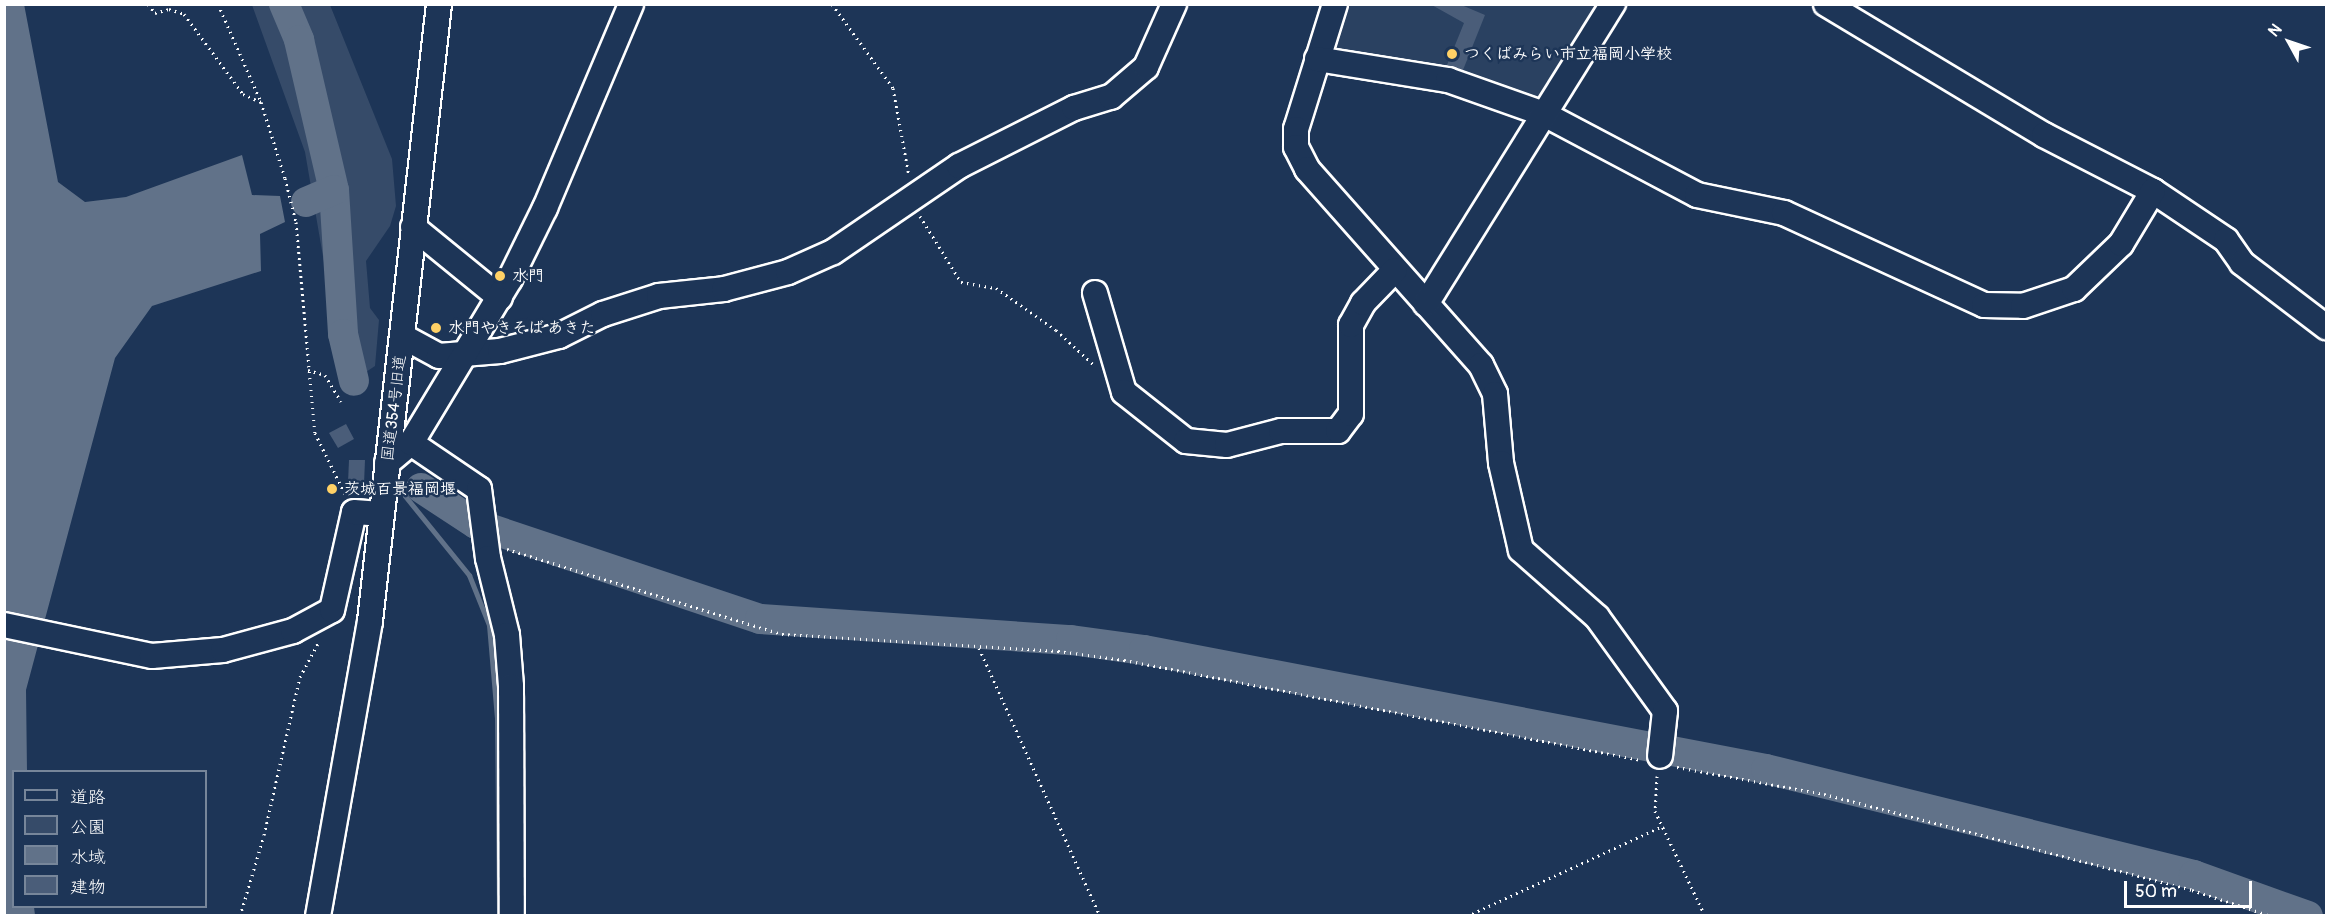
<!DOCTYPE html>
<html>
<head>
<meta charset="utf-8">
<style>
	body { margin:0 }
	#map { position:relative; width:2331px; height:920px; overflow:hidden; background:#1d3557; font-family:Pangolin,"Klee One",sans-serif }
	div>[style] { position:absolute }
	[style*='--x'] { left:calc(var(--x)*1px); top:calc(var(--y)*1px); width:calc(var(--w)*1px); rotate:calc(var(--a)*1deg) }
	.built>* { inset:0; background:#2a4161 }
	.green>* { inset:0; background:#364b69 }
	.water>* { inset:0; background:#617289 }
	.stream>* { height:5px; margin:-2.5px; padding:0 2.5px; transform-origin:2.5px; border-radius:2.5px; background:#617289 }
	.river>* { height:30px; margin:-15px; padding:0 15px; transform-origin:15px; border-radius:15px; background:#617289 }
	.building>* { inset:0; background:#4a5d79 }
	.path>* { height:3px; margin-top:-1.5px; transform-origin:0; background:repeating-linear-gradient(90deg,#fff 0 1.5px,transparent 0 6px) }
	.roads { filter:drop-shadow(2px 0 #fff) drop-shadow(-2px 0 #fff) drop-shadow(0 2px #fff) drop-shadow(0 -2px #fff) }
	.minor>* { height:24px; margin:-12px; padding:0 12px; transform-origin:12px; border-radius:12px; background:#1d3557 }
	.dots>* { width:16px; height:16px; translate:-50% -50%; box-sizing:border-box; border:3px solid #1d3557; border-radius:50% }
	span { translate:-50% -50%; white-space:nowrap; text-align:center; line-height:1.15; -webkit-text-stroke:5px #1d3557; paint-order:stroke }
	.poi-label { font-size:16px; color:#fff; font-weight:700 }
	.left { translate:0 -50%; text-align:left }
	.street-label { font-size:16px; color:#fff }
	.frame { position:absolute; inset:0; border:6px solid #fff; pointer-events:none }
	.legend { position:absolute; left:12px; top:770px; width:195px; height:138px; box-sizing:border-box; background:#1d3557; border:2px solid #77869a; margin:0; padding:8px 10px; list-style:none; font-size:18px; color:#fff }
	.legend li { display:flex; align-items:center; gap:12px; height:30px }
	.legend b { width:30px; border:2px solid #77869a }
	.north { position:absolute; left:2259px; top:12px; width:60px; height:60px; -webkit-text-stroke:4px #1d3557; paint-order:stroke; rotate:310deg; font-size:16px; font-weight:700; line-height:24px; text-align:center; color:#fff }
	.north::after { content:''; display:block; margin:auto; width:21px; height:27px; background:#fff; clip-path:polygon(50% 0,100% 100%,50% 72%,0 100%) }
	.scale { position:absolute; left:2124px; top:881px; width:128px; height:27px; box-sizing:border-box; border:3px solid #fff; border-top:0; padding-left:8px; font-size:18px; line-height:21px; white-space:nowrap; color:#fff; -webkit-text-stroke:4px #1d3557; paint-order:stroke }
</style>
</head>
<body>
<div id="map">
	<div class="built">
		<div style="clip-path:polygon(1342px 5px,1605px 5px,1541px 108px,1331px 56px)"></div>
	</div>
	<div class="green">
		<div style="clip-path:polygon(252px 5px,330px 5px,392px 159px,396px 206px,390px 226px,366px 261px,370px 308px,379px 320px,375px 366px,345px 386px,335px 362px,326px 274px,305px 152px)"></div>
	</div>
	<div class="water">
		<div style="clip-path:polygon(24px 4px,58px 182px,85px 202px,126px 197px,242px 155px,252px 195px,280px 196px,285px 222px,260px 234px,261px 271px,152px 306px,115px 358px,26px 690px,27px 771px,14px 772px,14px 906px,34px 907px,35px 915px,5px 916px,4px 5px)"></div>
	</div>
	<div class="stream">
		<div style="--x:405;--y:496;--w:102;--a:51"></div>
		<div style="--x:469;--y:575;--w:54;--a:68.2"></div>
		<div style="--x:489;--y:625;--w:93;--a:85.1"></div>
		<div style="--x:497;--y:718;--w:198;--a:89.4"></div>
	</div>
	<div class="river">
		<div style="--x:284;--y:4;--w:39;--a:67"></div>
		<div style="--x:299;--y:40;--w:154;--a:76.9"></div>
		<div style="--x:334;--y:190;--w:144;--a:86.4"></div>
		<div style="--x:343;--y:334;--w:48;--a:76.8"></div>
		<div style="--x:306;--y:202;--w:30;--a:-23"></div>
		<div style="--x:421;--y:488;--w:66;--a:33.2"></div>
		<div style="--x:476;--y:524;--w:299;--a:18.5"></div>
		<div style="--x:760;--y:619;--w:312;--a:3.9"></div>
		<div style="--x:1071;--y:640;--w:74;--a:7.8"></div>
		<div style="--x:1144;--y:650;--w:633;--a:10.83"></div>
		<div style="--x:1766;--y:769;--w:441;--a:13.9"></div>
		<div style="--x:2194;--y:875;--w:121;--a:19.8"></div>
	</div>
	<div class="building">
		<div style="clip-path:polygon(1430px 4px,1459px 4px,1485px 15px,1463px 70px,1447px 65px,1464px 23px)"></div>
		<div style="clip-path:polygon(346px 424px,354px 439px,338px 448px,329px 433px)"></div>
		<div style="clip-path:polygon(349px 460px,365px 460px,364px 484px,348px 483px)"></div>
	</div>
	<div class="path">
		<div style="--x:148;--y:4;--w:11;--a:52"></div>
		<div style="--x:155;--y:13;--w:15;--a:-16"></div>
		<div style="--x:169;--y:9;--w:16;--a:18"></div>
		<div style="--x:184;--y:14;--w:99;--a:53.6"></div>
		<div style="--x:243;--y:94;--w:20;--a:24"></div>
		<div style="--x:218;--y:4;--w:107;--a:66.3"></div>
		<div style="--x:261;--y:102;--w:80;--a:72.5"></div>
		<div style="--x:285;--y:178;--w:45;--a:76"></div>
		<div style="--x:296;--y:222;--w:212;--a:84.9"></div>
		<div style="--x:315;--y:433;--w:70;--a:63.8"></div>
		<div style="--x:832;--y:4;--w:104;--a:54"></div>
		<div style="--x:893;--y:88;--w:89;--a:79.7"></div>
		<div style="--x:920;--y:216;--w:78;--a:58.2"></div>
		<div style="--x:961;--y:282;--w:36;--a:10"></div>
		<div style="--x:996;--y:288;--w:73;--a:35"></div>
		<div style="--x:1056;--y:330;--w:50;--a:42.6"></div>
		<div style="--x:308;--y:370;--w:18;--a:16"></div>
		<div style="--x:325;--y:375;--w:31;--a:59"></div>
		<div style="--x:507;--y:549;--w:288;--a:17.2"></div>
		<div style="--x:782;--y:634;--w:277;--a:3.5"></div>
		<div style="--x:1058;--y:651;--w:67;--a:7.8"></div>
		<div style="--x:1124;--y:660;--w:527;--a:10.95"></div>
		<div style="--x:979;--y:648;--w:294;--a:65.7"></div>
		<div style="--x:1677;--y:767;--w:149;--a:10.4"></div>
		<div style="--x:1824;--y:794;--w:380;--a:14.6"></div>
		<div style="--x:2192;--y:890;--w:83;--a:18.2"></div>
		<div style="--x:1657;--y:776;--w:35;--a:93"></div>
		<div style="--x:1655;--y:811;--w:116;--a:64.5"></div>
		<div style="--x:240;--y:916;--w:84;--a:-73.5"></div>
		<div style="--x:264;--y:835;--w:162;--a:-77.2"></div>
		<div style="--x:300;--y:677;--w:40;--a:-62"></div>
		<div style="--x:1467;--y:916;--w:216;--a:-24.7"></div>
	</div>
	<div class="roads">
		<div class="minor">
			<div style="--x:1335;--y:4;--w:131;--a:107.3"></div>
			<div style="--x:1296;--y:129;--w:18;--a:90"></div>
			<div style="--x:1296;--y:147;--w:25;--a:63"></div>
			<div style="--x:1307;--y:169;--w:262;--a:48.4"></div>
			<div style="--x:1481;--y:365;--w:32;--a:64"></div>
			<div style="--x:1495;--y:394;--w:69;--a:85"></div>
			<div style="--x:1501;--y:463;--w:89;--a:77.1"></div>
			<div style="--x:1521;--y:550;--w:101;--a:41.4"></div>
			<div style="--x:1597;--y:617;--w:116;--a:54.1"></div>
			<div style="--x:1665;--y:711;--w:45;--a:96.3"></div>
			<div style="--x:1826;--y:4;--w:254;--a:31"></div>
			<div style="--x:2044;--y:135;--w:123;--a:27.2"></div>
			<div style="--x:2153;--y:191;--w:88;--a:33.9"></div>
			<div style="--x:2226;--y:240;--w:28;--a:55"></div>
			<div style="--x:2242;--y:263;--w:106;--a:37.3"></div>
			<div style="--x:1317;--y:59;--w:133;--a:9.1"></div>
			<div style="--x:1448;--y:80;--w:102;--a:19.5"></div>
			<div style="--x:1544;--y:114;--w:173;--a:27.9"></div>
			<div style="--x:1697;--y:195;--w:89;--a:11.7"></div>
			<div style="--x:1784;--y:213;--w:220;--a:24.7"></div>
			<div style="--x:1984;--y:305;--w:39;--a:1"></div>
			<div style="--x:2023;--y:306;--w:54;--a:-18.4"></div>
			<div style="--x:2074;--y:289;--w:65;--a:-43.8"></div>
			<div style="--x:2121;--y:244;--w:62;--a:-58.9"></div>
			<div style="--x:413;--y:227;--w:112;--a:39.2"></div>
			<div style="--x:1095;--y:293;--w:103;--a:73.7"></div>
			<div style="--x:1124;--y:392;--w:79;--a:38.3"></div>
			<div style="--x:1186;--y:441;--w:41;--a:5.6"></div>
			<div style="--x:1227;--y:445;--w:56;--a:-14.5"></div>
			<div style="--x:1281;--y:431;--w:57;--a:0"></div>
			<div style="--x:1338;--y:431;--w:21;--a:-53"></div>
			<div style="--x:1351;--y:414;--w:89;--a:-90"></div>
			<div style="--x:1351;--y:325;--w:25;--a:-61"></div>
			<div style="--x:1363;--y:303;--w:46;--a:-45.9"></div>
			<div style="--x:1426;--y:304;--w:354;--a:-58.1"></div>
			<div style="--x:402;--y:336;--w:42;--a:28.4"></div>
			<div style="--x:439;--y:356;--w:61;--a:-4.7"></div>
			<div style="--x:500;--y:351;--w:61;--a:-14.3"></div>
			<div style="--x:559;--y:336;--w:49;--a:-26.6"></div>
			<div style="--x:603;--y:314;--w:59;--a:-17.8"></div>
			<div style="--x:659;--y:296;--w:65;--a:-6.1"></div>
			<div style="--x:724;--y:289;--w:66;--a:-14.9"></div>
			<div style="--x:788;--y:272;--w:49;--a:-24"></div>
			<div style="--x:833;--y:252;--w:153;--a:-34.3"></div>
			<div style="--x:959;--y:166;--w:129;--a:-26.8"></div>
			<div style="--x:1074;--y:108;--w:39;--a:-17"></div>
			<div style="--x:1111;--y:97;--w:46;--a:-40.6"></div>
			<div style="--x:1146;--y:67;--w:69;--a:-66"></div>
			<div style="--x:411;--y:443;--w:82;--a:34.1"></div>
			<div style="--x:479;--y:489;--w:70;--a:82.6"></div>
			<div style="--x:488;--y:558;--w:79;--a:76.1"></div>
			<div style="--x:507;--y:635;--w:51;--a:85.5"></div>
			<div style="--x:511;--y:686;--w:230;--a:89.8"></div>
			<div style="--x:387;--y:463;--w:31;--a:-40"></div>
			<div style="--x:411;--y:443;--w:192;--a:-58.9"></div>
			<div style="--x:510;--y:279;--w:79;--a:-63.8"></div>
			<div style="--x:545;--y:208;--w:221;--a:-67.1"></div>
			<div style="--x:4;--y:625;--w:151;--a:11.8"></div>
			<div style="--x:152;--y:656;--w:71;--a:-4.8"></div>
			<div style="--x:223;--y:650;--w:73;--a:-15.2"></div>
			<div style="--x:293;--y:631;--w:44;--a:-28.3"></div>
			<div style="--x:332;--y:610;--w:100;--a:-77.3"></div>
			<div style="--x:354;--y:512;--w:27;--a:4"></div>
			<div style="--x:318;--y:916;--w:300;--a:-80"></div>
			<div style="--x:370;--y:621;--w:621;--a:-83.62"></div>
		</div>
	</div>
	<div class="dots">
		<div style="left:1452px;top:54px;background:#ffd166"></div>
		<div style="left:500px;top:276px;background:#ffd166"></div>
		<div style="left:436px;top:328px;background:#ffd166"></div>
		<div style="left:332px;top:489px;background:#ffd166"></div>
	</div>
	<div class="poi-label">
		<span class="left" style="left:1464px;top:54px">つくばみらい市立福岡小学校</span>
		<span class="left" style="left:512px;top:276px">水門</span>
		<span class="left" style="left:448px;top:328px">水門やきそば あきた</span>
		<span class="left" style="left:344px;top:489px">茨城百景福岡堰</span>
	</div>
	<div class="street-label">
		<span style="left:394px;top:408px;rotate:-83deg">国道354号旧道</span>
	</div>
	<div class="frame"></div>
	<ul class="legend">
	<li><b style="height:8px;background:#1d3557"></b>道路</li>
	<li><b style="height:16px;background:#364b69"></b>公園</li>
	<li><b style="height:16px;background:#617289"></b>水域</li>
	<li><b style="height:16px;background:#4a5d79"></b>建物</li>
	</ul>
	<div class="north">N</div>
	<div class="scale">50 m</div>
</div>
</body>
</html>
